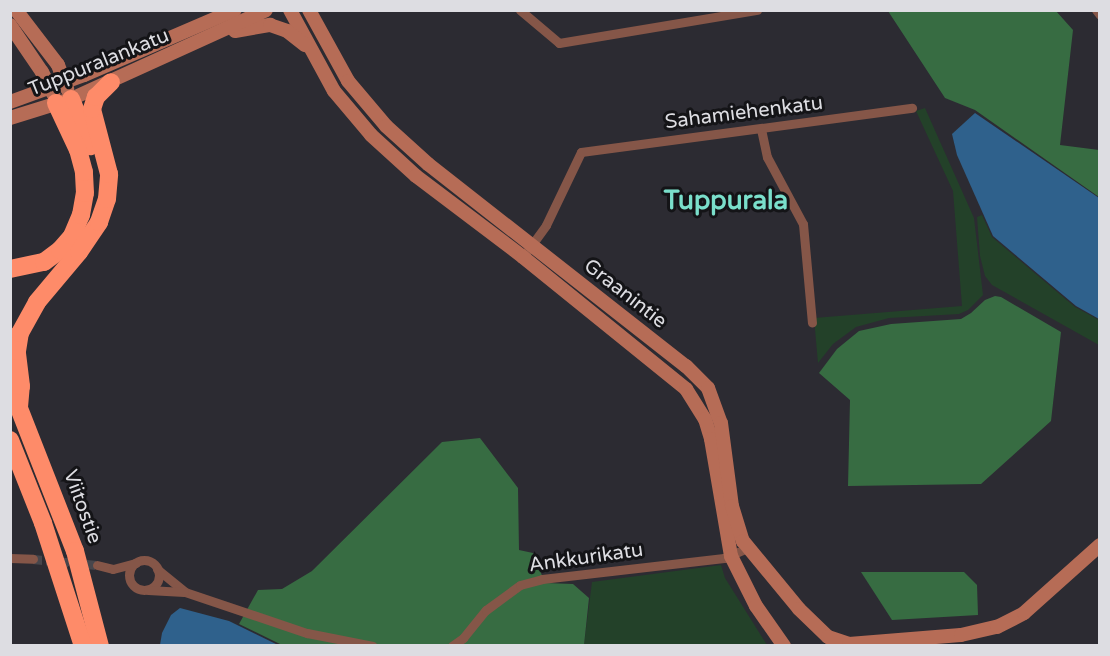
<!DOCTYPE html>
<html>
<head>
<meta charset="utf-8">
<style>
	body { margin:0 }
	#map { position:relative; width:1110px; height:656px; overflow:hidden; background:#2c2b32; font-family:"Varela Round",sans-serif }
	div>[style] { position:absolute }
	[style*='--x'] { left:calc(var(--x)*1px); top:calc(var(--y)*1px); width:calc(var(--w)*1px); rotate:calc(var(--a)*1deg) }
	.green>* { inset:0; background:#234129 }
	.forest>* { inset:0; background:#376c42 }
	.water>* { inset:0; background:#2f618c }
	.street-tunnel>* { height:9px; margin-top:-4.5px; transform-origin:0; background:repeating-linear-gradient(90deg,#47464c 0 9px,transparent 0 13.5px) }
	.street>* { height:9px; margin:-4.5px; padding:0 4.5px; transform-origin:4.5px; border-radius:4.5px; background:#855648 }
	.street>.ring { margin:-4.5px; padding:0; box-sizing:content-box; background:none; border:9px solid #855648; border-radius:50% }
	.secondary>* { height:14px; margin:-7px; padding:0 7px; transform-origin:7px; border-radius:7px; background:#b66c56 }
	.highway>* { height:18px; margin:-9px; padding:0 9px; transform-origin:9px; border-radius:9px; background:#fe8b69 }
	span { translate:-50% -50%; white-space:nowrap; text-align:center; line-height:1.15; -webkit-text-stroke:6px #141417; paint-order:stroke }
	.street-label { font-size:20px; color:#dddde2 }
	.district-label { font-size:26px; color:#7adfcb; font-weight:700 }
	.frame { position:absolute; inset:0; border:12px solid #dddde2; pointer-events:none }
</style>
</head>
<body>
<div id="map">
	<div class="green">
		<div style="clip-path:polygon(925px 108px,974px 218px,983px 295px,968px 310px,959px 314px,889px 318px,856px 327px,833px 344px,818px 363px,814px 318px,962px 306px,953px 191px,916px 111px)"></div>
		<div style="clip-path:polygon(982px 215px,992px 237px,1075px 307px,1099px 320px,1099px 345px,992px 285px,985px 276px,980px 256px,977px 217px)"></div>
		<div style="clip-path:polygon(721px 565px,725px 578px,767px 645px,584px 645px,592px 582px)"></div>
	</div>
	<div class="forest">
		<div style="clip-path:polygon(888px 11px,1056px 11px,1073px 30px,1060px 145px,1099px 150px,1099px 197px,975px 110px,945px 98px)"></div>
		<div style="clip-path:polygon(995px 296px,1001px 297px,1061px 332px,1051px 421px,981px 484px,848px 486px,850px 400px,819px 373px,837px 349px,859px 331px,891px 324px,961px 319px,971px 313px,985px 300px)"></div>
		<div style="clip-path:polygon(480px 438px,518px 488px,519px 550px,533px 553px,545px 583px,573px 584px,589px 598px,584px 645px,282px 645px,239px 624px,258px 590px,282px 589px,312px 571px,442px 442px)"></div>
		<div style="clip-path:polygon(861px 572px,964px 572px,977px 585px,978px 615px,892px 620px)"></div>
	</div>
	<div class="water">
		<div style="clip-path:polygon(975px 113px,1099px 198px,1099px 319px,1076px 306px,993px 236px,957px 155px,952px 134px)"></div>
		<div style="clip-path:polygon(180px 608px,229px 621px,278px 645px,160px 645px,162px 633px,171px 615px)"></div>
	</div>
	<div class="street-tunnel">
		<div style="--x:33;--y:559;--w:64;--a:5.4"></div>
	</div>
	<div class="street">
		<div style="--x:520;--y:10;--w:51;--a:40.2"></div>
		<div style="--x:559;--y:43;--w:201;--a:-9.5"></div>
		<div style="--x:1096;--y:10;--w:6;--a:51"></div>
		<div style="--x:761;--y:129;--w:29;--a:78"></div>
		<div style="--x:767;--y:157;--w:76;--a:61.8"></div>
		<div style="--x:803;--y:224;--w:99;--a:84.8"></div>
		<div style="--x:523;--y:257;--w:39;--a:-54"></div>
		<div style="--x:546;--y:225;--w:81;--a:-64.4"></div>
		<div style="--x:581;--y:152;--w:334;--a:-7.6"></div>
		<div style="--x:10;--y:558;--w:23;--a:2"></div>
		<div class="ring" style="left:129px;top:560px;width:21px;height:21px"></div>
		<div style="--x:97;--y:565;--w:16;--a:14"></div>
		<div style="--x:113;--y:569;--w:24;--a:-15"></div>
		<div style="--x:157;--y:569;--w:36;--a:39"></div>
		<div style="--x:185;--y:592;--w:129;--a:18.6"></div>
		<div style="--x:307;--y:633;--w:67;--a:11.1"></div>
		<div style="--x:148;--y:590;--w:36;--a:3"></div>
		<div style="--x:452;--y:646;--w:14;--a:-36"></div>
		<div style="--x:463;--y:638;--w:36;--a:-51"></div>
		<div style="--x:486;--y:610;--w:42;--a:-36.3"></div>
		<div style="--x:520;--y:585;--w:23;--a:-15"></div>
		<div style="--x:542;--y:579;--w:183;--a:-6.6"></div>
		<div style="--x:724;--y:558;--w:25;--a:-23"></div>
	</div>
	<div class="secondary">
		<div style="--x:16;--y:10;--w:69;--a:52.6"></div>
		<div style="--x:58;--y:65;--w:26;--a:69"></div>
		<div style="--x:290;--y:10;--w:92;--a:61.5"></div>
		<div style="--x:334;--y:91;--w:57;--a:49.9"></div>
		<div style="--x:371;--y:135;--w:61;--a:42.3"></div>
		<div style="--x:416;--y:176;--w:134;--a:37.1"></div>
		<div style="--x:523;--y:257;--w:210;--a:39"></div>
		<div style="--x:686;--y:389;--w:36;--a:58"></div>
		<div style="--x:705;--y:419;--w:21;--a:73"></div>
		<div style="--x:711;--y:439;--w:119;--a:80.3"></div>
		<div style="--x:731;--y:556;--w:56;--a:63.4"></div>
		<div style="--x:756;--y:606;--w:49;--a:55"></div>
		<div style="--x:309;--y:10;--w:81;--a:61.2"></div>
		<div style="--x:348;--y:81;--w:59;--a:49.8"></div>
		<div style="--x:386;--y:126;--w:57;--a:42.1"></div>
		<div style="--x:428;--y:164;--w:328;--a:38.1"></div>
		<div style="--x:686;--y:366;--w:31;--a:45"></div>
		<div style="--x:708;--y:388;--w:37;--a:70"></div>
		<div style="--x:721;--y:423;--w:84;--a:82.5"></div>
		<div style="--x:732;--y:506;--w:37;--a:73"></div>
		<div style="--x:743;--y:541;--w:88;--a:50.5"></div>
		<div style="--x:799;--y:609;--w:40;--a:44"></div>
		<div style="--x:828;--y:637;--w:22;--a:18"></div>
		<div style="--x:849;--y:644;--w:112;--a:-4.6"></div>
		<div style="--x:961;--y:635;--w:37;--a:-13"></div>
		<div style="--x:997;--y:627;--w:30;--a:-27"></div>
		<div style="--x:1024;--y:613;--w:102;--a:-41.8"></div>
		<div style="--x:10;--y:25;--w:57;--a:55.8"></div>
		<div style="--x:42;--y:72;--w:25;--a:63"></div>
		<div style="--x:235;--y:31;--w:36;--a:-10"></div>
		<div style="--x:270;--y:25;--w:18;--a:19"></div>
		<div style="--x:287;--y:31;--w:23;--a:38"></div>
		<div style="--x:10;--y:102;--w:79;--a:-20"></div>
		<div style="--x:84;--y:75;--w:164;--a:-23.3"></div>
		<div style="--x:10;--y:118;--w:64;--a:-17.3"></div>
		<div style="--x:71;--y:99;--w:214;--a:-24.5"></div>
	</div>
	<div class="highway">
		<div style="--x:71;--y:99;--w:51;--a:68"></div>
		<div style="--x:10;--y:269;--w:35;--a:-12"></div>
		<div style="--x:44;--y:262;--w:20;--a:-37"></div>
		<div style="--x:60;--y:250;--w:18;--a:-49"></div>
		<div style="--x:72;--y:236;--w:23;--a:-67"></div>
		<div style="--x:81;--y:215;--w:22;--a:-80"></div>
		<div style="--x:85;--y:193;--w:21;--a:-93"></div>
		<div style="--x:84;--y:172;--w:23;--a:-105"></div>
		<div style="--x:78;--y:150;--w:52;--a:-115.1"></div>
		<div style="--x:15;--y:398;--w:164;--a:68.6"></div>
		<div style="--x:75;--y:551;--w:98;--a:75.3"></div>
		<div style="--x:19;--y:407;--w:21;--a:-85"></div>
		<div style="--x:21;--y:386;--w:35;--a:-97"></div>
		<div style="--x:17;--y:351;--w:18;--a:-81"></div>
		<div style="--x:20;--y:333;--w:35;--a:-61"></div>
		<div style="--x:37;--y:302;--w:65;--a:-50"></div>
		<div style="--x:79;--y:252;--w:36;--a:-56"></div>
		<div style="--x:99;--y:222;--w:24;--a:-71"></div>
		<div style="--x:107;--y:199;--w:25;--a:-85"></div>
		<div style="--x:109;--y:174;--w:67;--a:-104.7"></div>
		<div style="--x:92;--y:109;--w:13;--a:-72"></div>
		<div style="--x:96;--y:97;--w:21;--a:-45"></div>
		<div style="--x:10;--y:440;--w:89;--a:68.3"></div>
		<div style="--x:43;--y:523;--w:129;--a:72"></div>
	</div>
	<div class="street-label">
		<span style="left:99px;top:63px;rotate:-22deg">Tuppuralankatu</span>
		<span style="left:744px;top:113px;rotate:-7deg">Sahamiehenkatu</span>
		<span style="left:625px;top:294px;rotate:38deg">Graanintie</span>
		<span style="left:82px;top:507px;rotate:70deg">Viitostie</span>
		<span style="left:586px;top:558px;rotate:-8deg">Ankkurikatu</span>
	</div>
	<div class="district-label">
		<span style="left:726px;top:201px">Tuppurala</span>
	</div>
	<div class="frame"></div>
</div>
</body>
</html>
